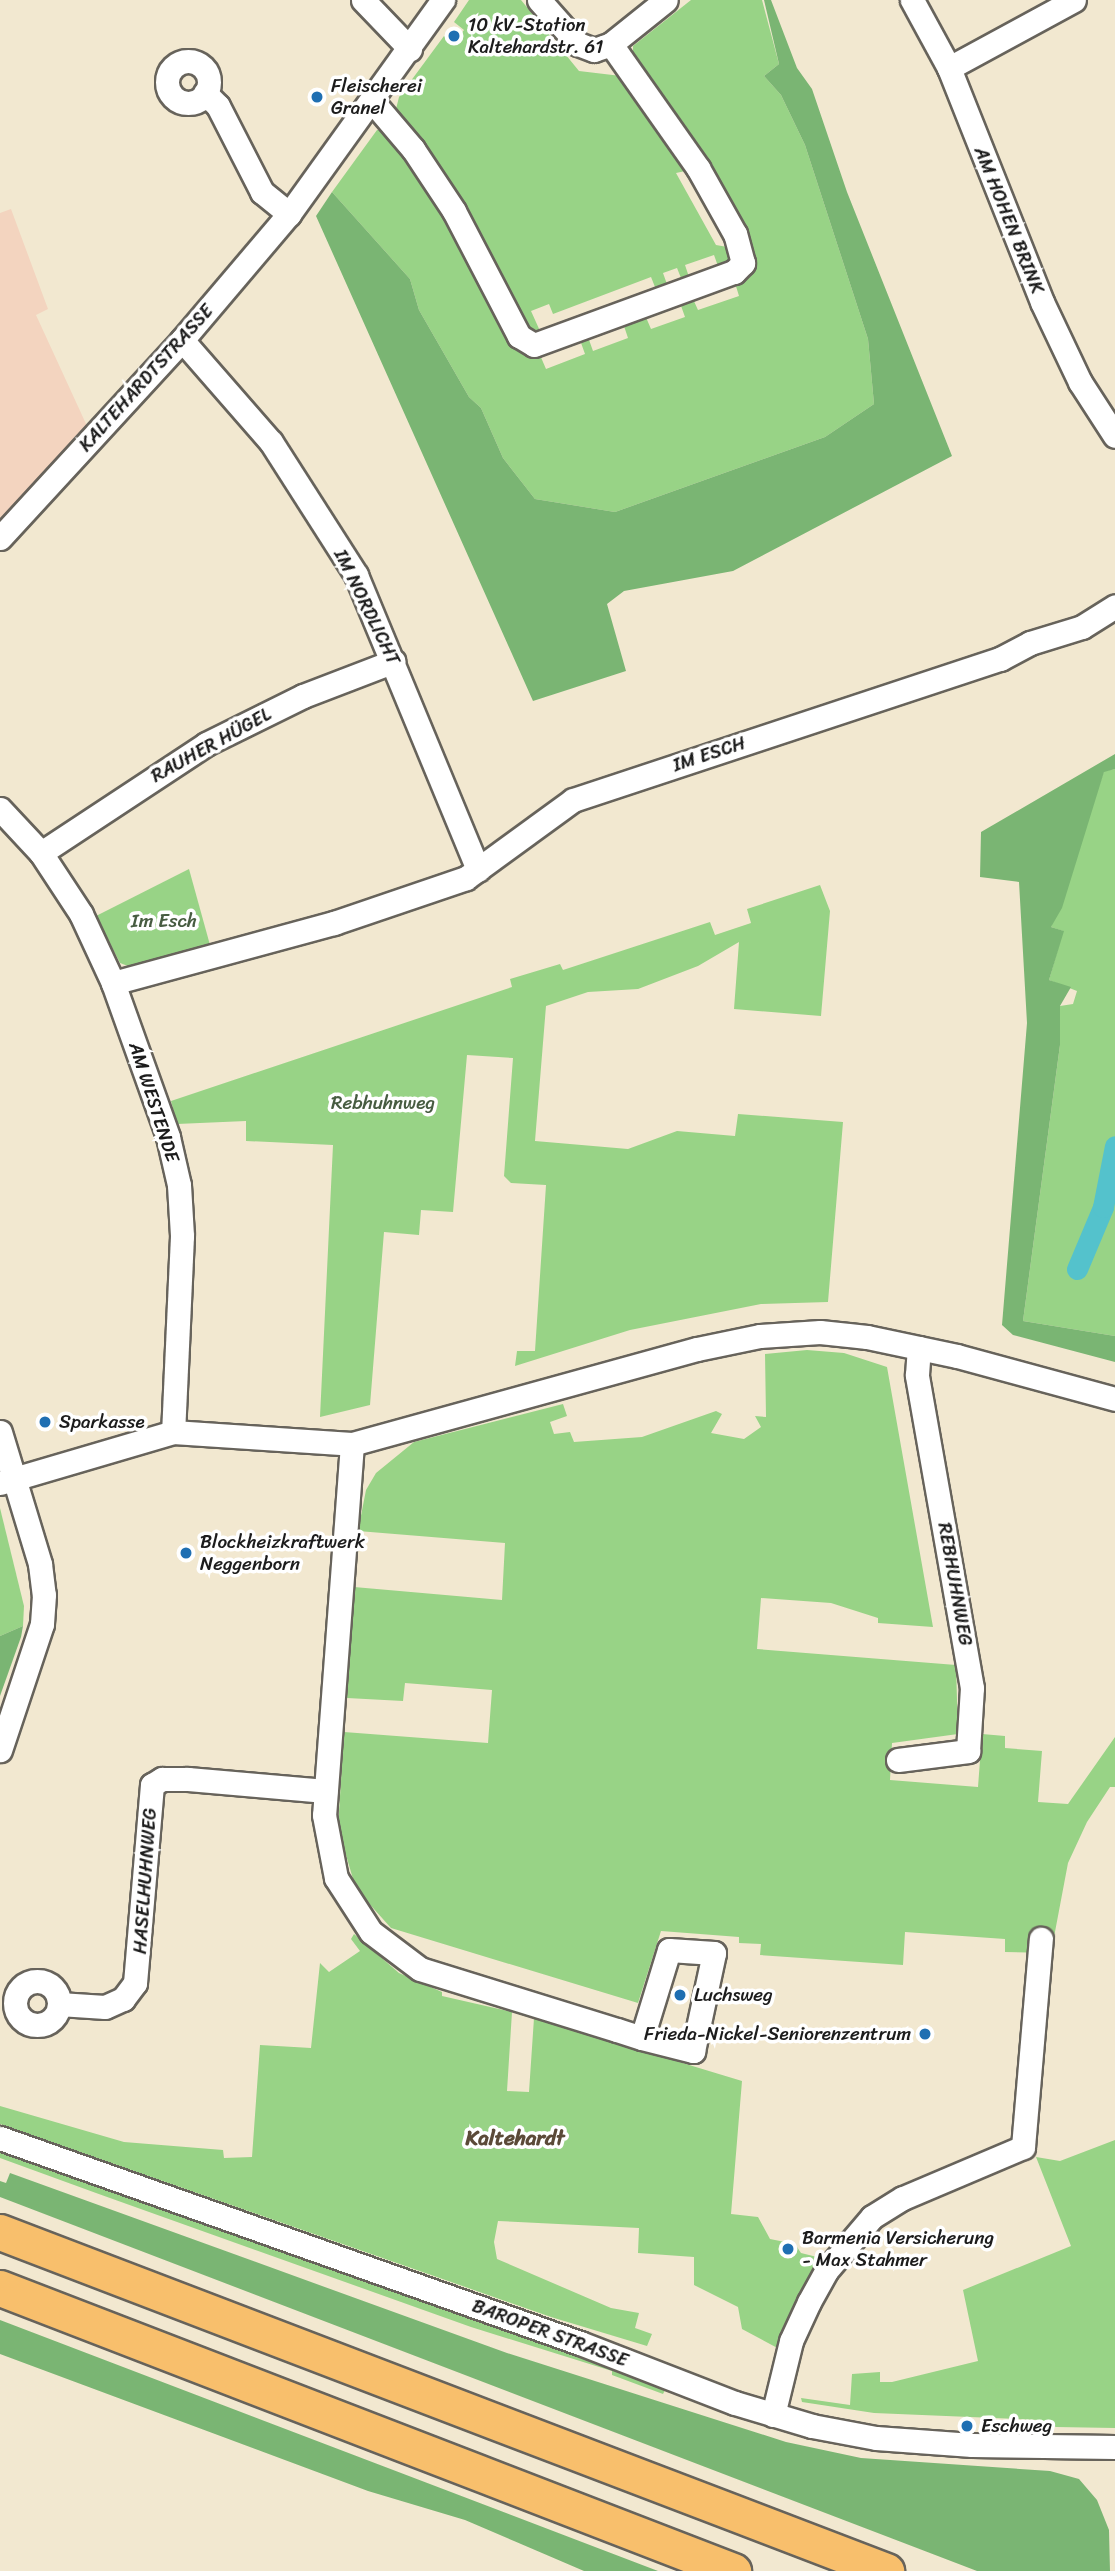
<!DOCTYPE html>
<html>
<head>
<meta charset="utf-8">
<style>
	body { margin:0 }
	#map { position:relative; width:1115px; height:2571px; overflow:hidden; background:#f2e8d0; font-family:Sriracha,sans-serif }
	div>[style] { position:absolute }
	[style*='--x'] { left:calc(var(--x)*1px); top:calc(var(--y)*1px); width:calc(var(--w)*1px); rotate:calc(var(--a)*1deg) }
	.built>* { inset:0; background:#f3d4bf }
	.green>* { inset:0; background:#98d386 }
	.forest>* { inset:0; background:#7ab573 }
	.canal>* { height:21px; margin:-10.5px; padding:0 10.5px; transform-origin:10.5px; border-radius:10.5px; background:#54c2cc }
	.roads { filter:drop-shadow(2px 0 #67635b) drop-shadow(-2px 0 #67635b) drop-shadow(0 2px #67635b) drop-shadow(0 -2px #67635b) }
	.minor>* { height:23px; margin:-11.5px; padding:0 11.5px; transform-origin:11.5px; border-radius:11.5px; background:#fff }
	.minor>.ring { margin:-11.5px; padding:0; box-sizing:content-box; background:none; border:23px solid #fff; border-radius:50% }
	.highway>* { height:35px; margin:-17.5px; padding:0 17.5px; transform-origin:17.5px; border-radius:17.5px; background:#f8bf6c }
	.dots>* { width:19px; height:19px; translate:-50% -50%; box-sizing:border-box; border:4px solid #fff; border-radius:50% }
	span { translate:-50% -50%; white-space:nowrap; text-align:center; line-height:1.15; -webkit-text-stroke:7px #fff; paint-order:stroke }
	.poi-label { font-size:19px; color:#1c1c1c }
	.left { translate:0 -50%; text-align:left }
	.right { translate:-100% -50%; text-align:right }
	.street-label { font-size:19px; color:#1c1c1c }
	.park-label { font-size:19px; color:#475c41 }
	.neighbourhood-label { font-size:21px; color:#5b4a38; font-weight:700 }
</style>
</head>
<body>
<div id="map">
	<div class="built">
		<div style="clip-path:polygon(11px 209px,48px 309px,36px 315px,87px 426px,0 523px,0 213px)"></div>
	</div>
	<div class="green">
		<div style="clip-path:polygon(469px 0,521px 0,579px 71px,621px 76px,690px 170px,676px 173px,716px 245px,733px 248px,729px 263px,719px 269px,714px 255px,685px 265px,690px 280px,683px 283px,677px 268px,663px 273px,668px 287px,657px 292px,651px 277px,553px 314px,549px 304px,531px 311px,540px 331px,526px 327px,474px 221px,396px 109px,399px 97px,444px 36px,454px 43px,464px 30px,454px 22px)"></div>
		<div style="clip-path:polygon(691px 0,762px 0,779px 64px,764px 76px,781px 95px,805px 145px,868px 339px,874px 404px,825px 437px,615px 512px,535px 499px,503px 458px,481px 408px,469px 397px,419px 310px,410px 279px,332px 192px,377px 130px,381px 130px,408px 161px,460px 243px,514px 349px,540px 355px,546px 369px,585px 354px,580px 340px,588px 337px,593px 351px,628px 338px,623px 323px,645px 315px,651px 329px,685px 317px,680px 303px,693px 299px,698px 310px,739px 296px,735px 283px,747px 278px,755px 263px,743px 222px,691px 135px,633px 52px,633px 46px)"></div>
		<div style="clip-path:polygon(1115px 769px,1115px 1336px,1023px 1321px,1060px 1045px,1060px 1006px,1073px 1004px,1077px 991px,1049px 980px,1063px 931px,1051px 927px,1104px 771px)"></div>
		<div style="clip-path:polygon(189px 869px,210px 945px,128px 966px,120px 963px,96px 916px)"></div>
		<div style="clip-path:polygon(820px 885px,830px 911px,821px 1016px,734px 1009px,739px 942px,698px 966px,638px 989px,588px 992px,546px 1006px,535px 1141px,628px 1149px,677px 1131px,735px 1136px,738px 1114px,843px 1122px,828px 1302px,761px 1304px,630px 1330px,515px 1366px,517px 1351px,535px 1351px,546px 1185px,511px 1183px,504px 1176px,513px 1058px,467px 1055px,453px 1212px,421px 1210px,419px 1235px,384px 1232px,370px 1405px,320px 1417px,333px 1145px,246px 1141px,246px 1121px,177px 1124px,171px 1101px,512px 987px,510px 979px,560px 964px,563px 970px,710px 922px,715px 935px,751px 923px,747px 909px)"></div>
		<div style="clip-path:polygon(807px 1350px,844px 1353px,887px 1367px,933px 1627px,878px 1623px,878px 1618px,831px 1603px,761px 1598px,757px 1649px,956px 1665px,958px 1734px,892px 1743px,890px 1780px,978px 1787px,982px 1734px,1005px 1736px,1005px 1748px,1042px 1751px,1038px 1802px,1068px 1804px,1115px 1737px,1115px 1787px,1110px 1787px,1087px 1822px,1068px 1863px,1051px 1953px,1005px 1952px,1005px 1939px,905px 1932px,903px 1965px,760px 1955px,761px 1944px,739px 1943px,739px 1937px,661px 1931px,638px 2003px,391px 1928px,356px 1889px,338px 1828px,344px 1732px,488px 1743px,492px 1690px,405px 1683px,403px 1701px,347px 1698px,354px 1587px,502px 1600px,505px 1543px,358px 1531px,366px 1490px,376px 1473px,414px 1442px,563px 1404px,567px 1416px,550px 1422px,554px 1434px,570px 1432px,574px 1442px,642px 1437px,716px 1411px,722px 1414px,711px 1433px,744px 1439px,761px 1427px,755px 1416px,766px 1417px,765px 1354px)"></div>
		<div style="clip-path:polygon(0 1508px,24px 1606px,23px 1626px,0 1636px)"></div>
		<div style="clip-path:polygon(354px 1934px,399px 1973px,442px 1992px,442px 1996px,512px 2012px,507px 2091px,529px 2092px,534px 2018px,742px 2081px,731px 2214px,758px 2217px,770px 2239px,795px 2244px,801px 2253px,829px 2260px,783px 2351px,742px 2329px,738px 2307px,694px 2285px,694px 2257px,638px 2253px,639px 2228px,498px 2221px,494px 2242px,497px 2259px,611px 2308px,639px 2313px,635px 2328px,652px 2334px,647px 2346px,551px 2317px,0 2124px,0 2106px,124px 2142px,223px 2150px,224px 2158px,252px 2157px,260px 2045px,311px 2048px,320px 1963px,329px 1972px,360px 1951px,351px 1939px)"></div>
		<div style="clip-path:polygon(1115px 2140px,1115px 2428px,1056px 2427px,1040px 2420px,874px 2413px,802px 2402px,801px 2398px,850px 2405px,852px 2374px,880px 2372px,880px 2382px,892px 2382px,978px 2361px,963px 2290px,1071px 2246px,1036px 2157px,1060px 2161px)"></div>
		<div style="clip-path:polygon(0 2148px,481px 2317px,666px 2388px,663px 2394px,612px 2375px,612px 2371px,471px 2327px,96px 2193px,0 2158px)"></div>
	</div>
	<div class="forest">
		<div style="clip-path:polygon(764px 0,771px 0,797px 68px,812px 89px,847px 192px,952px 456px,733px 571px,624px 591px,607px 604px,626px 671px,533px 701px,316px 216px,332px 192px,410px 279px,419px 310px,469px 397px,481px 408px,503px 458px,535px 499px,615px 512px,825px 437px,874px 404px,868px 339px,805px 145px,781px 95px,764px 76px,779px 64px)"></div>
		<div style="clip-path:polygon(1115px 754px,1115px 769px,1104px 772px,1062px 908px,1051px 927px,1064px 931px,1049px 980px,1071px 987px,1060px 1006px,1060px 1045px,1023px 1321px,1115px 1336px,1115px 1362px,1013px 1335px,1002px 1325px,1027px 1023px,1019px 882px,980px 877px,981px 832px)"></div>
		<div style="clip-path:polygon(23px 1626px,21px 1637px,0 1696px,0 1636px)"></div>
		<div style="clip-path:polygon(10px 2173px,507px 2353px,786px 2442px,861px 2458px,1050px 2471px,1079px 2479px,1097px 2500px,1109px 2530px,1110px 2571px,977px 2571px,0 2197px,0 2181px,6px 2183px)"></div>
		<div style="clip-path:polygon(0 2320px,658px 2571px,584px 2571px,465px 2520px,368px 2491px,0 2354px)"></div>
	</div>
	<div class="canal">
		<div style="--x:1077;--y:1269;--w:67;--a:-67.2"></div>
		<div style="--x:1103;--y:1207;--w:62;--a:-78.9"></div>
	</div>
	<div class="roads">
		<div class="minor">
			<div style="--x:363;--y:0;--w:68;--a:46.2"></div>
			<div style="--x:539;--y:0;--w:59;--a:48.4"></div>
			<div style="--x:578;--y:44;--w:17;--a:21"></div>
			<div style="--x:594;--y:50;--w:18;--a:-19"></div>
			<div style="--x:611;--y:44;--w:70;--a:-38.7"></div>
			<div style="--x:912;--y:0;--w:77;--a:61.4"></div>
			<div style="--x:949;--y:68;--w:252;--a:68.3"></div>
			<div style="--x:1042;--y:302;--w:89;--a:64.6"></div>
			<div style="--x:1080;--y:382;--w:64;--a:57.1"></div>
			<div class="ring" style="left:167px;top:61px;width:19px;height:19px"></div>
			<div style="--x:949;--y:68;--w:142;--a:-28.5"></div>
			<div style="--x:205;--y:93;--w:18;--a:45"></div>
			<div style="--x:218;--y:106;--w:97;--a:62.9"></div>
			<div style="--x:262;--y:192;--w:35;--a:39"></div>
			<div style="--x:373;--y:102;--w:62;--a:49.6"></div>
			<div style="--x:413;--y:149;--w:74;--a:56.5"></div>
			<div style="--x:454;--y:211;--w:141;--a:62.5"></div>
			<div style="--x:519;--y:336;--w:17;--a:31"></div>
			<div style="--x:534;--y:345;--w:213;--a:-20.1"></div>
			<div style="--x:734;--y:272;--w:13;--a:-45"></div>
			<div style="--x:743;--y:263;--w:30;--a:-105"></div>
			<div style="--x:735;--y:234;--w:76;--a:-119.3"></div>
			<div style="--x:698;--y:168;--w:151;--a:-125.1"></div>
			<div style="--x:182;--y:340;--w:135;--a:48.9"></div>
			<div style="--x:271;--y:442;--w:158;--a:57.4"></div>
			<div style="--x:356;--y:575;--w:319;--a:67.5"></div>
			<div style="--x:0;--y:538;--w:269;--a:-47.4"></div>
			<div style="--x:182;--y:340;--w:165;--a:-49.7"></div>
			<div style="--x:289;--y:214;--w:264;--a:-54.3"></div>
			<div style="--x:0;--y:809;--w:60;--a:47"></div>
			<div style="--x:41;--y:853;--w:73;--a:56.7"></div>
			<div style="--x:81;--y:914;--w:76;--a:65.1"></div>
			<div style="--x:113;--y:983;--w:164;--a:70.3"></div>
			<div style="--x:168;--y:1137;--w:49;--a:77.1"></div>
			<div style="--x:179;--y:1185;--w:51;--a:86.6"></div>
			<div style="--x:182;--y:1236;--w:196;--a:92.6"></div>
			<div style="--x:41;--y:853;--w:198;--a:-33.4"></div>
			<div style="--x:206;--y:744;--w:108;--a:-26.3"></div>
			<div style="--x:303;--y:696;--w:97;--a:-21"></div>
			<div style="--x:113;--y:983;--w:229;--a:-15.2"></div>
			<div style="--x:334;--y:923;--w:139;--a:-18.8"></div>
			<div style="--x:466;--y:878;--w:132;--a:-36.1"></div>
			<div style="--x:573;--y:800;--w:450;--a:-18.3"></div>
			<div style="--x:1000;--y:659;--w:34;--a:-28"></div>
			<div style="--x:1030;--y:643;--w:54;--a:-17.1"></div>
			<div style="--x:1082;--y:627;--w:39;--a:-32"></div>
			<div style="--x:0;--y:1432;--w:138;--a:73.1"></div>
			<div style="--x:40;--y:1564;--w:31;--a:83"></div>
			<div style="--x:44;--y:1595;--w:29;--a:94"></div>
			<div style="--x:42;--y:1624;--w:133;--a:108.4"></div>
			<div style="--x:352;--y:1444;--w:372;--a:94.3"></div>
			<div style="--x:324;--y:1815;--w:64;--a:79.2"></div>
			<div style="--x:336;--y:1878;--w:64;--a:57.1"></div>
			<div style="--x:371;--y:1932;--w:61;--a:37.1"></div>
			<div style="--x:420;--y:1969;--w:206;--a:17.2"></div>
			<div style="--x:617;--y:2030;--w:26;--a:18"></div>
			<div style="--x:642;--y:2038;--w:53;--a:14.3"></div>
			<div style="--x:693;--y:2051;--w:100;--a:-77.9"></div>
			<div style="--x:714;--y:1953;--w:45;--a:-176.2"></div>
			<div style="--x:669;--y:1950;--w:92;--a:107.1"></div>
			<div style="--x:0;--y:1483;--w:180;--a:-16.4"></div>
			<div style="--x:173;--y:1432;--w:179;--a:3.8"></div>
			<div style="--x:352;--y:1444;--w:358;--a:-15.4"></div>
			<div style="--x:697;--y:1349;--w:64;--a:-11.7"></div>
			<div style="--x:760;--y:1336;--w:60;--a:-3.8"></div>
			<div style="--x:820;--y:1332;--w:47;--a:6.1"></div>
			<div style="--x:867;--y:1337;--w:92;--a:11.9"></div>
			<div style="--x:957;--y:1356;--w:164;--a:15.2"></div>
			<div style="--x:898;--y:1760;--w:71;--a:-7.3"></div>
			<div style="--x:968;--y:1751;--w:63;--a:-86.4"></div>
			<div style="--x:972;--y:1688;--w:318;--a:-100"></div>
			<div style="--x:917;--y:1375;--w:27;--a:-86"></div>
			<div class="ring" style="left:15px;top:1981px;width:21px;height:21px"></div>
			<div style="--x:59;--y:2004;--w:46;--a:3.7"></div>
			<div style="--x:105;--y:2007;--w:20;--a:-24"></div>
			<div style="--x:123;--y:1999;--w:20;--a:-53"></div>
			<div style="--x:135;--y:1983;--w:199;--a:-85.1"></div>
			<div style="--x:152;--y:1785;--w:12;--a:-31"></div>
			<div style="--x:162;--y:1779;--w:26;--a:0"></div>
			<div style="--x:188;--y:1779;--w:138;--a:5"></div>
			<div style="--x:0;--y:2138;--w:615;--a:19.47"></div>
			<div style="--x:580;--y:2343;--w:166;--a:21.2"></div>
			<div style="--x:735;--y:2403;--w:80;--a:16.6"></div>
			<div style="--x:812;--y:2426;--w:65;--a:10.6"></div>
			<div style="--x:876;--y:2438;--w:96;--a:4.2"></div>
			<div style="--x:972;--y:2445;--w:143;--a:0.8"></div>
			<div style="--x:773;--y:2415;--w:76;--a:-76.3"></div>
			<div style="--x:791;--y:2341;--w:43;--a:-65.2"></div>
			<div style="--x:809;--y:2302;--w:35;--a:-61"></div>
			<div style="--x:826;--y:2271;--w:71;--a:-49.6"></div>
			<div style="--x:872;--y:2217;--w:36;--a:-32"></div>
			<div style="--x:903;--y:2198;--w:130;--a:-23"></div>
			<div style="--x:1023;--y:2147;--w:209;--a:-85.1"></div>
		</div>
		<div class="highway">
			<div style="--x:0;--y:2232;--w:949;--a:20.94"></div>
			<div style="--x:0;--y:2288;--w:786;--a:21.11"></div>
		</div>
	</div>
	<div class="dots">
		<div style="left:454px;top:36px;background:#1f6fb2"></div>
		<div style="left:317px;top:97px;background:#1f6fb2"></div>
		<div style="left:45px;top:1422px;background:#1f6fb2"></div>
		<div style="left:186px;top:1553px;background:#1f6fb2"></div>
		<div style="left:680px;top:1995px;background:#1f6fb2"></div>
		<div style="left:925px;top:2034px;background:#1f6fb2"></div>
		<div style="left:788px;top:2249px;background:#1f6fb2"></div>
		<div style="left:967px;top:2426px;background:#1f6fb2"></div>
	</div>
	<div class="poi-label">
		<span class="left" style="left:468px;top:36px">10 kV-Station<br>Kaltehardstr. 61</span>
		<span class="left" style="left:331px;top:97px">Fleischerei<br>Granel</span>
		<span class="left" style="left:59px;top:1422px">Sparkasse</span>
		<span class="left" style="left:200px;top:1553px">Blockheizkraftwerk<br>Neggenborn</span>
		<span class="left" style="left:694px;top:1995px">Luchsweg</span>
		<span class="right" style="left:911px;top:2034px">Frieda-Nickel-Seniorenzentrum</span>
		<span class="left" style="left:802px;top:2249px">Barmenia Versicherung<br>- Max Stahmer</span>
		<span class="left" style="left:981px;top:2426px">Eschweg</span>
	</div>
	<div class="street-label">
		<span style="left:1009px;top:220px;rotate:68deg">AM HOHEN BRINK</span>
		<span style="left:146px;top:378px;rotate:-48deg">KALTEHARDTSTRASSE</span>
		<span style="left:367px;top:607px;rotate:64deg">IM NORDLICHT</span>
		<span style="left:211px;top:745px;rotate:-29deg">RAUHER HÜGEL</span>
		<span style="left:709px;top:754px;rotate:-18deg">IM ESCH</span>
		<span style="left:154px;top:1102px;rotate:72deg">AM WESTENDE</span>
		<span style="left:955px;top:1584px;rotate:80deg">REBHUHNWEG</span>
		<span style="left:145px;top:1881px;rotate:-86deg">HASELHUHNWEG</span>
		<span style="left:550px;top:2333px;rotate:20deg">BAROPER STRASSE</span>
	</div>
	<div class="park-label">
		<span style="left:164px;top:921px">Im Esch</span>
		<span style="left:383px;top:1103px">Rebhuhnweg</span>
	</div>
	<div class="neighbourhood-label">
		<span style="left:515px;top:2138px">Kaltehardt</span>
	</div>
</div>
</body>
</html>
